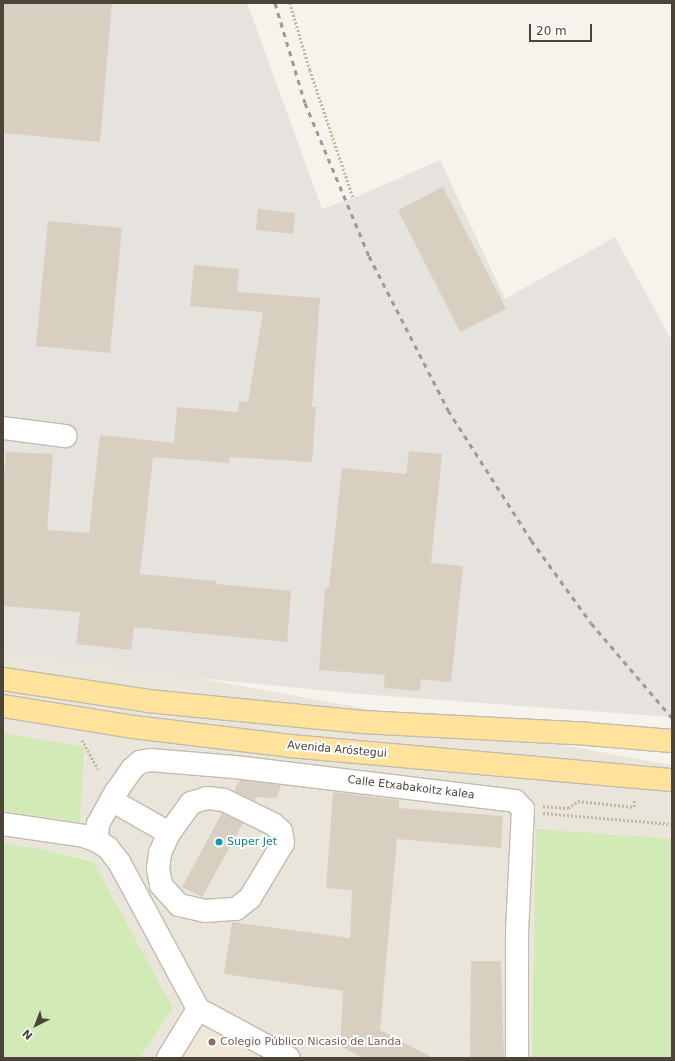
<!DOCTYPE html>
<html>
<head>
<meta charset="utf-8">
<style>
	body { margin:0 }
	#map { position:relative; width:675px; height:1061px; overflow:hidden; background:#f6f3ec; font-family:"DejaVu Sans",sans-serif }
	div>[style] { position:absolute }
	[style*='--x'] { left:calc(var(--x)*1px); top:calc(var(--y)*1px); width:calc(var(--w)*1px); rotate:calc(var(--a)*1deg) }
	.residential>* { inset:0; background:#eae5da }
	.industrial>* { inset:0; background:#e6e2dd }
	.education>* { inset:0; background:#efe8d6 }
	.green>* { inset:0; background:#d2eab5 }
	.building>* { inset:0; background:#d8cfc1 }
	.path>* { height:2.5px; margin-top:-1.25px; transform-origin:0; background:repeating-linear-gradient(90deg,#c4b79f 0 2px,transparent 0 4px) }
	.roads { filter:drop-shadow(1px 0 #c2bbae) drop-shadow(-1px 0 #c2bbae) drop-shadow(0 1px #c2bbae) drop-shadow(0 -1px #c2bbae) }
	.minor>* { height:22px; margin:-11px; padding:0 11px; transform-origin:11px; border-radius:11px; background:#fff }
	.major>* { height:22px; margin:-11px; padding:0 11px; transform-origin:11px; border-radius:11px; background:#ffe39c }
	.rail>* { height:3px; margin-top:-1.5px; transform-origin:0; background:repeating-linear-gradient(90deg,#9a9a9a 0 5px,transparent 0 10px) }
	.dots>* { width:11px; height:11px; translate:-50% -50%; box-sizing:border-box; border:2px solid #fff; border-radius:50% }
	span { translate:-50% -50%; white-space:nowrap; text-align:center; line-height:1.15; -webkit-text-stroke:4px #fff; paint-order:stroke }
	.street-label { font-size:11px; color:#4b4439 }
	.culture-label { font-size:11px; color:#0d838f }
	.left { translate:0 -50%; text-align:left }
	.education-label { font-size:11px; color:#785e54 }
	.frame { position:absolute; inset:0; border:4px solid #4b4439; pointer-events:none }
	.north { position:absolute; left:16px; top:1005px; width:40px; height:40px; -webkit-text-stroke:3px #fff; paint-order:stroke; rotate:222deg; font-size:11px; font-weight:700; line-height:16px; text-align:center; color:#4b4439 }
	.north::after { content:''; display:block; margin:auto; width:14px; height:18px; background:#4b4439; clip-path:polygon(50% 0,100% 100%,50% 72%,0 100%) }
	.scale { position:absolute; left:529px; top:24px; width:63px; height:18px; box-sizing:border-box; border:2px solid #4b4439; border-top:0; padding-left:5px; font-size:12px; line-height:14px; white-space:nowrap; color:#4b4439; -webkit-text-stroke:3px #fff; paint-order:stroke }
</style>
</head>
<body>
<div id="map">
	<div class="residential">
		<div style="clip-path:polygon(3px 652px,198px 678px,672px 765px,672px 1058px,140px 1058px,173px 1008px,93px 861px,89px 859px,41px 849px,3px 843px)"></div>
	</div>
	<div class="industrial">
		<div style="clip-path:polygon(3px 3px,247px 3px,322px 209px,361px 195px,440px 160px,505px 299px,615px 237px,672px 341px,672px 717px,360px 694px,198px 678px,3px 652px)"></div>
	</div>
	<div class="education">
		<div style="clip-path:polygon(202px 1026px,263px 1058px,181px 1058px)"></div>
	</div>
	<div class="green">
		<div style="clip-path:polygon(3px 733px,84px 747px,80px 822px,3px 811px)"></div>
		<div style="clip-path:polygon(536px 829px,672px 839px,672px 1058px,532px 1058px)"></div>
		<div style="clip-path:polygon(3px 843px,41px 849px,93px 861px,173px 1008px,140px 1058px,3px 1058px)"></div>
	</div>
	<div class="building">
		<div style="clip-path:polygon(3px 3px,112px 3px,100px 142px,3px 133px)"></div>
		<div style="clip-path:polygon(443px 187px,506px 309px,460px 332px,398px 210px)"></div>
		<div style="clip-path:polygon(258px 209px,295px 213px,293px 234px,256px 230px)"></div>
		<div style="clip-path:polygon(48px 221px,122px 228px,110px 353px,36px 346px)"></div>
		<div style="clip-path:polygon(194px 265px,239px 269px,237px 292px,320px 298px,312px 407px,316px 407px,312px 462px,230px 457px,229px 463px,153px 457px,140px 574px,216px 581px,216px 584px,291px 591px,287px 642px,134px 627px,131px 650px,76px 644px,80px 612px,3px 606px,3px 485px,6px 452px,53px 454px,47px 530px,89px 533px,100px 435px,174px 443px,177px 407px,238px 412px,239px 401px,248px 402px,263px 312px,190px 306px)"></div>
		<div style="clip-path:polygon(409px 451px,442px 454px,431px 563px,463px 566px,451px 682px,421px 679px,420px 691px,384px 688px,385px 675px,319px 670px,325px 588px,329px 588px,342px 468px,406px 474px)"></div>
		<div style="clip-path:polygon(240px 780px,281px 785px,277px 798px,257px 797px,255px 801px,234px 791px)"></div>
		<div style="clip-path:polygon(333px 792px,399px 800px,399px 808px,503px 816px,501px 848px,397px 839px,380px 1030px,433px 1058px,363px 1058px,340px 1046px,343px 991px,224px 974px,232px 922px,350px 938px,352px 890px,326px 888px)"></div>
		<div style="clip-path:polygon(222px 813px,243px 823px,202px 897px,182px 887px)"></div>
		<div style="clip-path:polygon(471px 961px,501px 961px,504px 1058px,470px 1058px)"></div>
	</div>
	<div class="path">
		<div style="--x:290;--y:3;--w:70;--a:73.4"></div>
		<div style="--x:310;--y:70;--w:134;--a:71.3"></div>
		<div style="--x:82;--y:740;--w:33;--a:61"></div>
		<div style="--x:543;--y:806;--w:25;--a:5"></div>
		<div style="--x:568;--y:808;--w:12;--a:-35"></div>
		<div style="--x:578;--y:801;--w:56;--a:6.1"></div>
		<div style="--x:634;--y:807;--w:8;--a:-90"></div>
		<div style="--x:543;--y:813;--w:129;--a:4.9"></div>
	</div>
	<div class="roads">
		<div class="minor">
			<div style="--x:3;--y:428;--w:63;--a:7.4"></div>
			<div style="--x:111;--y:800;--w:67;--a:29.6"></div>
			<div style="--x:169;--y:833;--w:22;--a:114"></div>
			<div style="--x:160;--y:853;--w:16;--a:97"></div>
			<div style="--x:158;--y:869;--w:16;--a:79"></div>
			<div style="--x:161;--y:885;--w:27;--a:48"></div>
			<div style="--x:179;--y:905;--w:27;--a:13"></div>
			<div style="--x:205;--y:911;--w:31;--a:-4"></div>
			<div style="--x:236;--y:909;--w:18;--a:-38"></div>
			<div style="--x:250;--y:898;--w:64;--a:-59"></div>
			<div style="--x:283;--y:843;--w:12;--a:-99"></div>
			<div style="--x:281;--y:831;--w:11;--a:-139"></div>
			<div style="--x:273;--y:824;--w:55;--a:-153.9"></div>
			<div style="--x:224;--y:800;--w:17;--a:-173"></div>
			<div style="--x:207;--y:798;--w:17;--a:163"></div>
			<div style="--x:191;--y:803;--w:37;--a:126"></div>
			<div style="--x:3;--y:824;--w:82;--a:8.4"></div>
			<div style="--x:84;--y:836;--w:14;--a:21"></div>
			<div style="--x:97;--y:841;--w:13;--a:32"></div>
			<div style="--x:108;--y:848;--w:18;--a:52"></div>
			<div style="--x:119;--y:862;--w:167;--a:61.7"></div>
			<div style="--x:97;--y:841;--w:17;--a:-87"></div>
			<div style="--x:98;--y:824;--w:37;--a:-61"></div>
			<div style="--x:116;--y:792;--w:28;--a:-55"></div>
			<div style="--x:132;--y:769;--w:11;--a:-41"></div>
			<div style="--x:140;--y:762;--w:10;--a:-11"></div>
			<div style="--x:150;--y:760;--w:85;--a:4.7"></div>
			<div style="--x:235;--y:767;--w:282;--a:6.9"></div>
			<div style="--x:515;--y:801;--w:11;--a:45"></div>
			<div style="--x:523;--y:809;--w:123;--a:92.8"></div>
			<div style="--x:517;--y:932;--w:126;--a:90"></div>
			<div style="--x:198;--y:1009;--w:103;--a:28.3"></div>
			<div style="--x:168;--y:1058;--w:57;--a:-58.5"></div>
		</div>
		<div class="major">
			<div style="--x:3;--y:679;--w:147;--a:8.6"></div>
			<div style="--x:148;--y:701;--w:215;--a:5.6"></div>
			<div style="--x:362;--y:722;--w:226;--a:3"></div>
			<div style="--x:588;--y:734;--w:84;--a:4.8"></div>
			<div style="--x:3;--y:706;--w:133;--a:9.1"></div>
			<div style="--x:134;--y:727;--w:157;--a:6.9"></div>
			<div style="--x:290;--y:746;--w:384;--a:5.1"></div>
		</div>
	</div>
	<div class="rail">
		<div style="--x:275;--y:3;--w:104;--a:73.3"></div>
		<div style="--x:305;--y:103;--w:166;--a:67.3"></div>
		<div style="--x:369;--y:256;--w:173;--a:62.8"></div>
		<div style="--x:448;--y:410;--w:154;--a:57.4"></div>
		<div style="--x:531;--y:540;--w:102;--a:54.1"></div>
		<div style="--x:591;--y:623;--w:125;--a:49.5"></div>
	</div>
	<div class="dots">
		<div style="left:219px;top:842px;background:#0f9aa8"></div>
		<div style="left:212px;top:1042px;background:#8d6e63"></div>
	</div>
	<div class="street-label">
		<span style="left:337px;top:750px;rotate:5deg">Avenida Aróstegui</span>
		<span style="left:411px;top:788px;rotate:7deg">Calle Etxabakoitz kalea</span>
	</div>
	<div class="culture-label">
		<span class="left" style="left:227px;top:842px">Super Jet</span>
	</div>
	<div class="education-label">
		<span class="left" style="left:220px;top:1042px">Colegio Público Nicasio de Landa</span>
	</div>
	<div class="frame"></div>
	<div class="north">N</div>
	<div class="scale">20 m</div>
</div>
</body>
</html>
